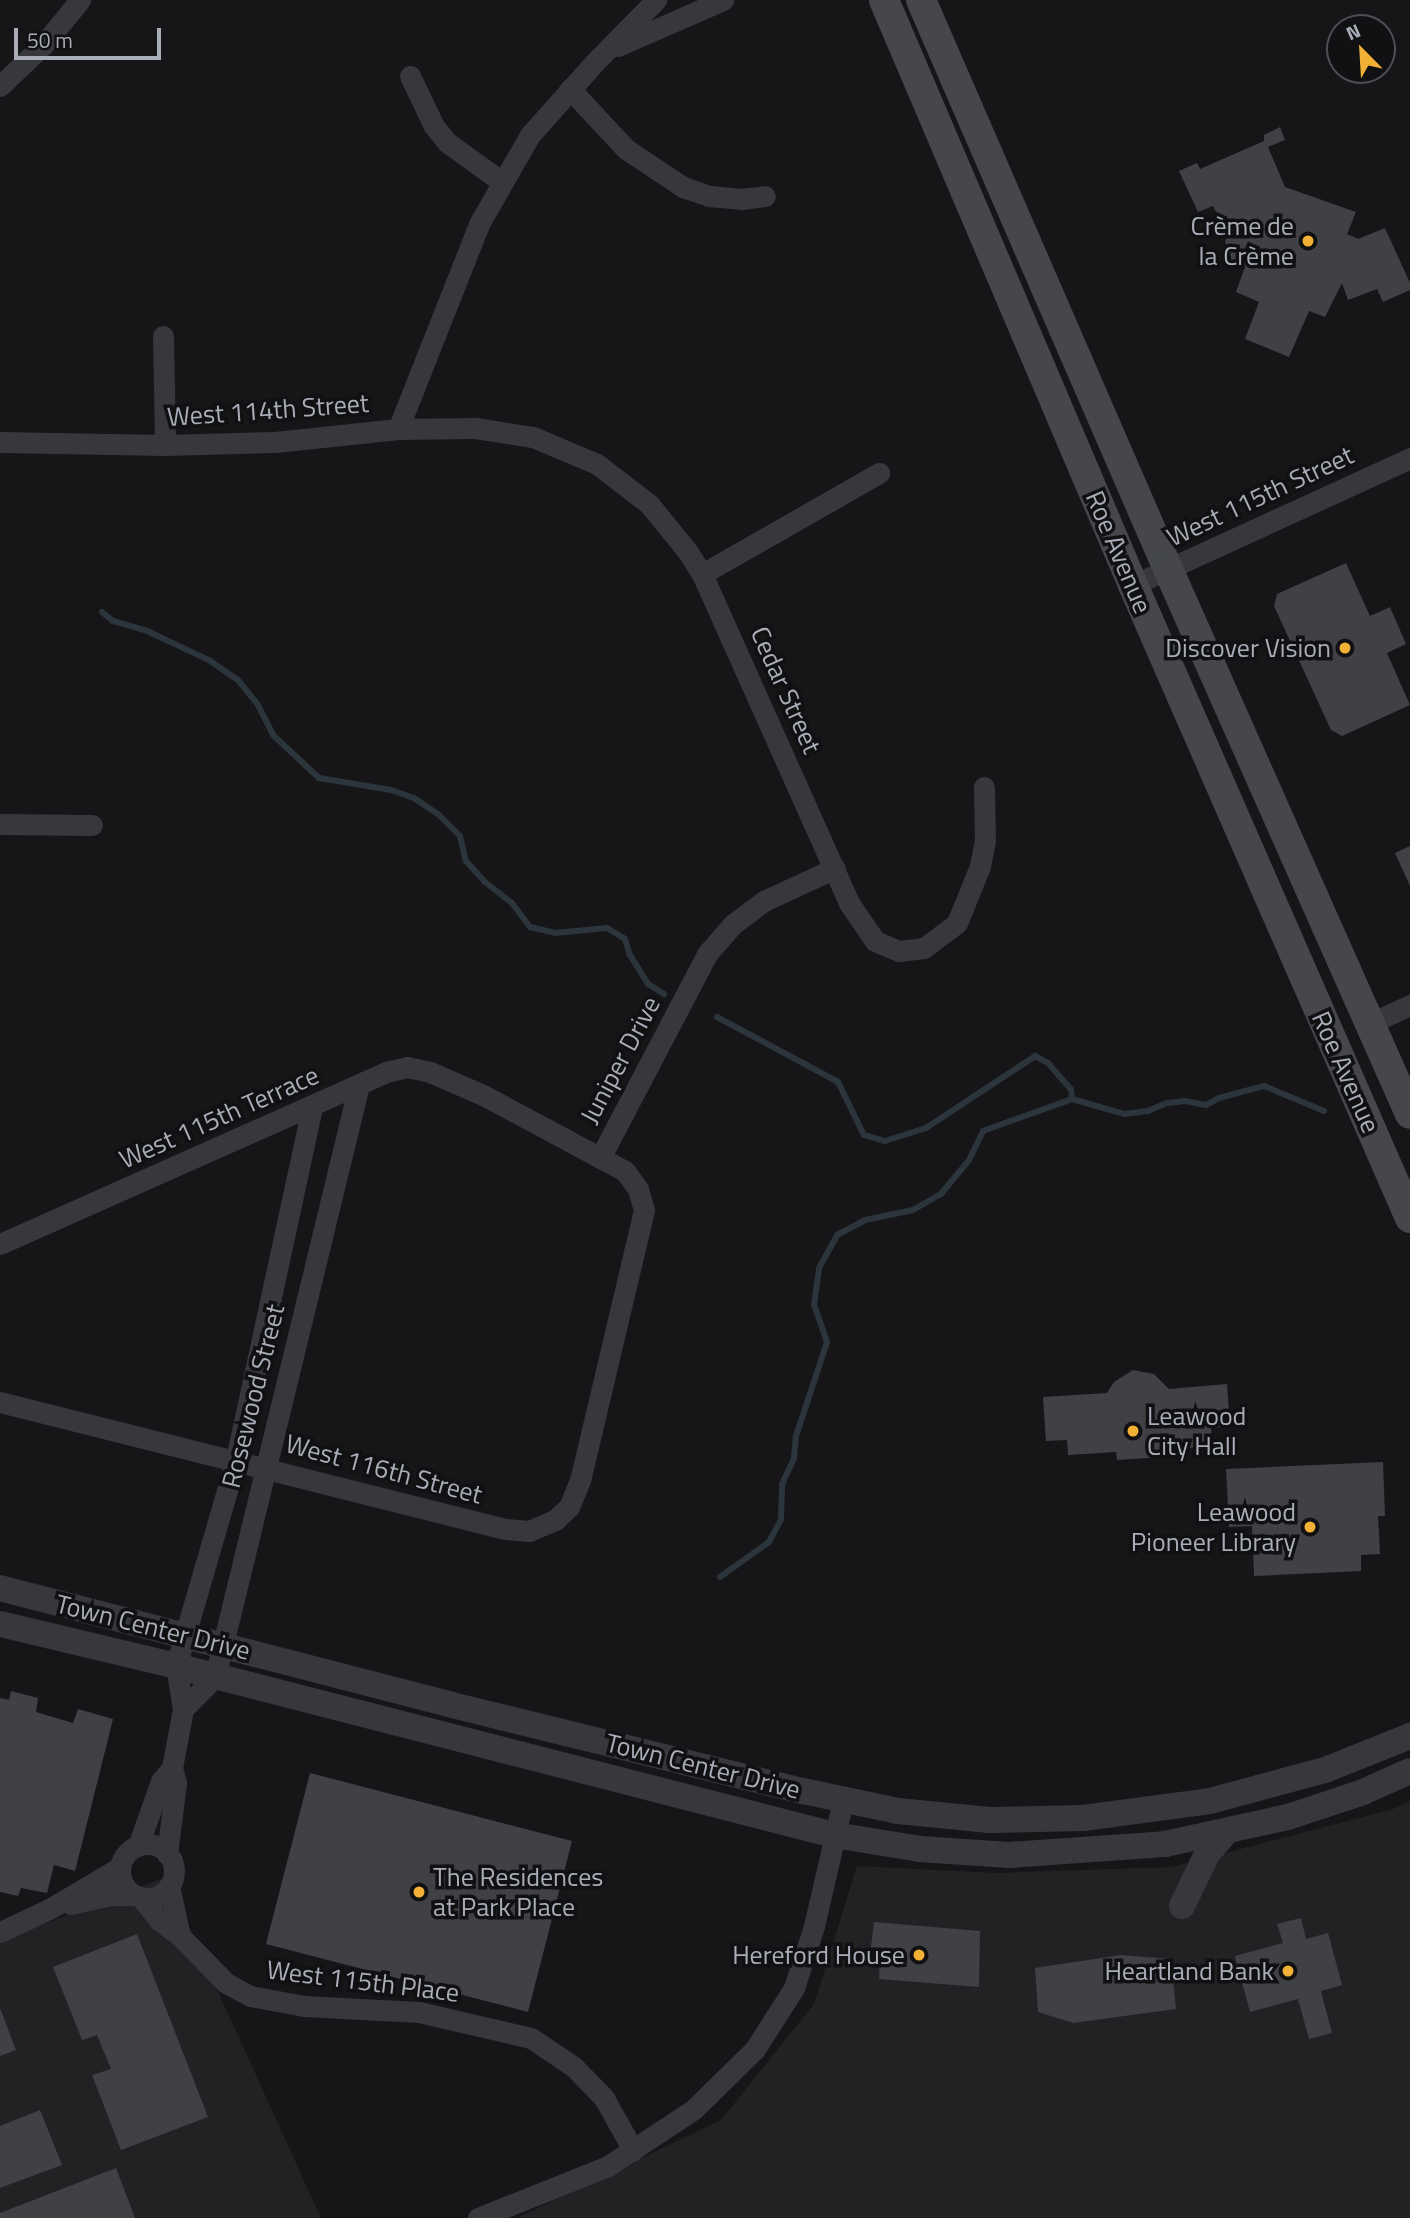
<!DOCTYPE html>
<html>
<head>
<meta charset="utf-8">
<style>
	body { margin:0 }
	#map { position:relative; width:1410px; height:2218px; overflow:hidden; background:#161618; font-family:"Titillium Web",sans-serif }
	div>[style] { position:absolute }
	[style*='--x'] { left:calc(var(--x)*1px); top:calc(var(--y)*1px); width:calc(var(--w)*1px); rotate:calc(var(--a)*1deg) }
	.built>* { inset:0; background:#222225 }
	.stream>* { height:6px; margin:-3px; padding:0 3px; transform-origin:3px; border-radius:3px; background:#2c353c }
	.building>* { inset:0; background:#404145 }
	.minor>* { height:21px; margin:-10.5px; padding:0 10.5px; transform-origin:10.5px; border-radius:10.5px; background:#37383d }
	.minor>.ring { margin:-10.5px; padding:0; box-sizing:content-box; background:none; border:21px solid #37383d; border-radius:50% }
	.tertiary>* { height:26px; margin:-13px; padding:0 13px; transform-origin:13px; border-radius:13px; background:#37383d }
	.secondary>* { height:30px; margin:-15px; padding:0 15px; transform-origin:15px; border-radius:15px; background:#45474d }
	.dots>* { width:19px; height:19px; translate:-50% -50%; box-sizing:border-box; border:4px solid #111113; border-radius:50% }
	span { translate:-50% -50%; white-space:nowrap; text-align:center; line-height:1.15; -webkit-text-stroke:7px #111113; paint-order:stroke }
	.poi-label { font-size:26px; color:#a8adb8 }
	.right { translate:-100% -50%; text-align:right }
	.left { translate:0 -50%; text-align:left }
	.street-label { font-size:26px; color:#a8adb8 }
	.north { position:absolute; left:1326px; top:14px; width:70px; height:70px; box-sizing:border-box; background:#111113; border:2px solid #4d4f55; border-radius:50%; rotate:336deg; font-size:19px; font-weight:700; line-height:28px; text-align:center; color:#a8adb8 }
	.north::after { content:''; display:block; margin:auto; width:24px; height:32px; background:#f2b134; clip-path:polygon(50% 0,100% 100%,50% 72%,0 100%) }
	.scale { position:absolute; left:14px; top:28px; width:147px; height:32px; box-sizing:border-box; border:4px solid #a8adb8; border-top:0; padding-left:9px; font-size:21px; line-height:24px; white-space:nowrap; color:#a8adb8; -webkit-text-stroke:5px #111113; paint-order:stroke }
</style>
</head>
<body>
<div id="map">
	<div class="built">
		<div style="clip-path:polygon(1410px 1801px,1410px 2218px,517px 2218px,721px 2120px,814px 2004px,857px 1866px,995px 1873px,1172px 1867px,1393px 1809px)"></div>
		<div style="clip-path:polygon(166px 1877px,321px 2218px,0 2218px,0 1941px)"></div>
	</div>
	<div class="stream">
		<div style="--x:102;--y:612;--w:14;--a:39"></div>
		<div style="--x:113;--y:621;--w:35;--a:16"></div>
		<div style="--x:147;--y:631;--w:68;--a:25.1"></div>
		<div style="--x:209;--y:660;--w:35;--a:35"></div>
		<div style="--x:238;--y:680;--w:32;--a:51"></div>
		<div style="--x:258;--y:705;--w:34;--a:63"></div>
		<div style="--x:273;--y:735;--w:63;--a:43.1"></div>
		<div style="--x:319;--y:778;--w:73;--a:9.5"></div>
		<div style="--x:391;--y:790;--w:24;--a:19"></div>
		<div style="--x:414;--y:798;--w:30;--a:34"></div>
		<div style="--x:439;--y:815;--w:30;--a:45"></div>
		<div style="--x:460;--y:836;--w:26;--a:77"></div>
		<div style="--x:466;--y:861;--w:28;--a:48"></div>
		<div style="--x:485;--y:882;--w:34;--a:38"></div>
		<div style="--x:512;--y:903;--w:30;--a:53"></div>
		<div style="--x:530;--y:927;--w:26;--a:13"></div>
		<div style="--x:555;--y:933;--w:52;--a:-5.5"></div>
		<div style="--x:607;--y:928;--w:21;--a:31"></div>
		<div style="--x:625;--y:939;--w:17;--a:73"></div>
		<div style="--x:630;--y:955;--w:34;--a:58"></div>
		<div style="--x:648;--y:984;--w:19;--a:32"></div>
		<div style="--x:717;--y:1017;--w:137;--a:28.2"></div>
		<div style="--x:838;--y:1082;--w:59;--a:63.9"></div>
		<div style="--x:864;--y:1135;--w:22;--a:16"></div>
		<div style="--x:885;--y:1141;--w:43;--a:-17.6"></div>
		<div style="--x:926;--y:1128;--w:131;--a:-33.4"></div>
		<div style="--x:1035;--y:1056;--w:15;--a:28"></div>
		<div style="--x:1048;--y:1063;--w:35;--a:49"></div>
		<div style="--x:1071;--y:1089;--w:10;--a:84"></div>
		<div style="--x:720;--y:1577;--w:60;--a:-35.5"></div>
		<div style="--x:769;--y:1542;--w:26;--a:-62"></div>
		<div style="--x:781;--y:1519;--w:35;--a:-88"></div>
		<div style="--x:782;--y:1484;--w:29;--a:-65"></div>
		<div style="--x:794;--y:1458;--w:22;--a:-85"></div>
		<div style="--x:796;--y:1436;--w:99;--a:-71.7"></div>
		<div style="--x:827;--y:1342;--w:39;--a:-109"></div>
		<div style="--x:814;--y:1305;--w:37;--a:-82"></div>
		<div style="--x:819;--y:1268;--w:38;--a:-61"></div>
		<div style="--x:837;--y:1235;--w:32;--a:-28"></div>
		<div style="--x:865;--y:1220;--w:49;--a:-11.8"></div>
		<div style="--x:913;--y:1210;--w:32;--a:-30"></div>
		<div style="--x:941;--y:1194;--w:44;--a:-50.5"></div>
		<div style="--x:969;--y:1160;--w:32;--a:-64"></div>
		<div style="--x:983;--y:1131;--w:95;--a:-19.8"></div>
		<div style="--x:1072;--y:1099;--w:54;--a:16.1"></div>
		<div style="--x:1124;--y:1114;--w:24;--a:-7"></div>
		<div style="--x:1148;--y:1111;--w:21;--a:-23"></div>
		<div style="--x:1167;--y:1103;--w:18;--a:-6"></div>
		<div style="--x:1185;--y:1101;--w:21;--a:11"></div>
		<div style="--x:1206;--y:1105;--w:15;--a:-28"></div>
		<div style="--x:1219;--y:1098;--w:47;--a:-14.9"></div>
		<div style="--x:1264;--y:1086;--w:65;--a:22.6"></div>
	</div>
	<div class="building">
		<div style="clip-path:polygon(1280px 127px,1285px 140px,1268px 147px,1285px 187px,1356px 212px,1347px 234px,1358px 239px,1385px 228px,1410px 283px,1410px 290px,1383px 302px,1377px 289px,1348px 300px,1342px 283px,1325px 317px,1309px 311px,1289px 357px,1245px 339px,1259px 302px,1236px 292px,1245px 267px,1232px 261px,1225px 242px,1230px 230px,1226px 221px,1221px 223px,1213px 206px,1198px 212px,1179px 171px,1197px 163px,1200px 169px,1264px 141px,1264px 135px)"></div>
		<div style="clip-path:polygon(1346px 563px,1370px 616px,1390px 607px,1406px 644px,1387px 653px,1410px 705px,1342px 736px,1331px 730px,1274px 606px,1277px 594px)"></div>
		<div style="clip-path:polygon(1410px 846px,1410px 886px,1395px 853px)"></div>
		<div style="clip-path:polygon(1133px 1370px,1154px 1374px,1169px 1389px,1227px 1384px,1230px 1426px,1211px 1428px,1213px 1446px,1162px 1450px,1163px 1457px,1117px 1460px,1116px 1452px,1068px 1455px,1067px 1440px,1046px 1441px,1043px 1397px,1107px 1393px,1114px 1382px)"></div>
		<div style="clip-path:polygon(1383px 1462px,1385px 1516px,1378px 1516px,1380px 1554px,1361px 1555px,1361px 1571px,1254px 1576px,1252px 1526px,1229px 1527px,1226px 1469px)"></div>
		<div style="clip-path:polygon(11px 1691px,38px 1698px,36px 1712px,73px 1723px,78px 1709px,113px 1719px,75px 1871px,54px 1865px,47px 1893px,21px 1888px,18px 1896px,0 1892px,0 1698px,9px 1700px)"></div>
		<div style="clip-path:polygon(310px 1773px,572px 1841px,528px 2012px,266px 1944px)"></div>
		<div style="clip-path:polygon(1301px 1918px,1306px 1939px,1328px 1933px,1342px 1985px,1321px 1991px,1332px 2033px,1309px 2039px,1298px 1999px,1250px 2012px,1235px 1956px,1283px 1943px,1277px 1924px)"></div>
		<div style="clip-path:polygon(874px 1922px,980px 1931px,979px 1987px,879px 1979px,880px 1957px,870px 1955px)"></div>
		<div style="clip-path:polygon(137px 1934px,208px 2117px,121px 2150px,92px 2075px,111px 2069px,97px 2035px,82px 2040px,53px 1967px)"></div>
		<div style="clip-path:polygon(1121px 1955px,1171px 1959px,1176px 2009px,1073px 2023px,1038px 2012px,1035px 1968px)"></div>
		<div style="clip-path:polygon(0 2008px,16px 2050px,0 2056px)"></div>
		<div style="clip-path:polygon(40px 2110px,62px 2165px,0 2188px,0 2126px)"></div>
		<div style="clip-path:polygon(116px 2168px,135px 2218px,0 2218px,0 2213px)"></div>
	</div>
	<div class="minor">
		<div style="--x:618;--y:46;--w:115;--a:-23.7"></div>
		<div style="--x:410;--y:76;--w:55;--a:64.4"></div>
		<div style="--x:434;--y:126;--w:22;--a:51"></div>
		<div style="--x:448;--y:143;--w:67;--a:35.8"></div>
		<div style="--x:0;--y:86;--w:61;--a:-43.7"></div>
		<div style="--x:44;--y:44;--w:57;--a:-50.7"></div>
		<div style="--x:570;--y:89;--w:82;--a:47"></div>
		<div style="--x:626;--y:149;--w:69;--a:33.7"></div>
		<div style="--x:683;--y:187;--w:28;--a:19"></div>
		<div style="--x:709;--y:196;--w:32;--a:5"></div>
		<div style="--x:741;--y:199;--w:24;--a:-7"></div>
		<div style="--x:163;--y:336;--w:109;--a:88.9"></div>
		<div style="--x:398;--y:429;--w:77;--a:-0.7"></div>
		<div style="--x:475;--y:428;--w:59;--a:8.8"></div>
		<div style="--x:533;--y:437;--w:69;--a:22.9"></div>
		<div style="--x:597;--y:464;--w:66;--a:37.6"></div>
		<div style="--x:649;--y:504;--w:62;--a:50.9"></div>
		<div style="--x:688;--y:552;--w:26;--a:58"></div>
		<div style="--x:702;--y:574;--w:360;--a:65.9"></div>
		<div style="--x:849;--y:903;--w:46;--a:55.6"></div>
		<div style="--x:875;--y:941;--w:26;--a:23"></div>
		<div style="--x:899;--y:951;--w:25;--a:-7"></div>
		<div style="--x:924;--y:948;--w:41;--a:-37.1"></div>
		<div style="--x:957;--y:923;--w:61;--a:-68"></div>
		<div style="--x:980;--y:866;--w:25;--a:-79"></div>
		<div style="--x:985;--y:841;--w:54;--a:-91.1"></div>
		<div style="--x:0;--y:442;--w:165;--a:1"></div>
		<div style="--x:165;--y:445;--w:110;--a:-1.6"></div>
		<div style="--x:275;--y:442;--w:124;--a:-6"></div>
		<div style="--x:398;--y:429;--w:220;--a:-68.4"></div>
		<div style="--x:479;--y:224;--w:103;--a:-60.2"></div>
		<div style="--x:530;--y:135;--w:99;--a:-48.3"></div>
		<div style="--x:596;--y:61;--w:86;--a:-45.5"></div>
		<div style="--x:702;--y:574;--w:204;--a:-29.7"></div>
		<div style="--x:1133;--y:585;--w:305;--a:-24.6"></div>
		<div style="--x:0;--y:824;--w:92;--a:0.6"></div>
		<div style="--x:1371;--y:1023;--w:43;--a:-24.8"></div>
		<div style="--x:600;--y:1158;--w:230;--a:-62.3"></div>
		<div style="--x:707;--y:954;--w:38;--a:-49"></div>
		<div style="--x:732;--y:925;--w:40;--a:-37"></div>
		<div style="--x:764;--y:901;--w:78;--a:-24.9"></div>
		<div style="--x:0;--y:1244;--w:423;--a:-24"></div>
		<div style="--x:386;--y:1072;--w:22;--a:-13"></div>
		<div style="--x:407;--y:1067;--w:24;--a:12"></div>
		<div style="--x:430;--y:1072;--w:58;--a:23.5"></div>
		<div style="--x:483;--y:1095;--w:161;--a:28.2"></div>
		<div style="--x:625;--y:1171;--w:22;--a:54"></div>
		<div style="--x:638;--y:1189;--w:22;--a:74"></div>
		<div style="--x:644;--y:1210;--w:277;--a:103.3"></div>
		<div style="--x:580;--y:1480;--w:29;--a:112"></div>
		<div style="--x:569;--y:1507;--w:19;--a:137"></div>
		<div style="--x:555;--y:1520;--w:28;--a:157"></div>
		<div style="--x:529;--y:1531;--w:24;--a:-175"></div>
		<div style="--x:505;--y:1529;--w:521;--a:-165.88"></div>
		<div style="--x:183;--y:1709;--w:45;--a:-45"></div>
		<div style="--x:215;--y:1677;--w:609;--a:-76.33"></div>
		<div class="ring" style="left:120px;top:1844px;width:33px;height:33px"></div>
		<div style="--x:138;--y:1846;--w:69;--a:-70.5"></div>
		<div style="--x:161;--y:1781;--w:17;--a:-50"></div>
		<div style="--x:167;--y:1854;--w:72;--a:-82.8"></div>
		<div style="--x:176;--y:1783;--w:16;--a:-105"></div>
		<div style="--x:172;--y:1768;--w:60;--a:-79.4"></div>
		<div style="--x:183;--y:1709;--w:44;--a:-99.2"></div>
		<div style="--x:176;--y:1666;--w:216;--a:-73.8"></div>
		<div style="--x:236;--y:1459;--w:360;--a:-77.8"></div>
		<div style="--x:169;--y:1886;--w:51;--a:77.6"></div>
		<div style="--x:141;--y:1897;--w:29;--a:52"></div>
		<div style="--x:159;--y:1920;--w:26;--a:37"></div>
		<div style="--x:180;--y:1936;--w:66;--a:45.6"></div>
		<div style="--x:226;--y:1983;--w:27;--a:28"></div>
		<div style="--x:250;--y:1996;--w:55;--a:10.5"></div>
		<div style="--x:304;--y:2006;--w:115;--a:3"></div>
		<div style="--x:419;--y:2012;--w:115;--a:13.1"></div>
		<div style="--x:531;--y:2038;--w:52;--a:34"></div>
		<div style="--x:574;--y:2067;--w:43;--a:45.9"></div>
		<div style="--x:604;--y:2098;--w:60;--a:60.9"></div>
		<div style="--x:70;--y:1904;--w:42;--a:-12.4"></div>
		<div style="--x:111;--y:1895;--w:24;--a:0"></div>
		<div style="--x:0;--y:1932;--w:56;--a:-25.2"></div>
		<div style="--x:51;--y:1908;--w:80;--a:-30.7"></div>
		<div style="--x:478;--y:2218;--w:140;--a:-21.8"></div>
		<div style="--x:608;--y:2166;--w:103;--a:-33.5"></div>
		<div style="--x:694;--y:2109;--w:86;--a:-44.5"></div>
		<div style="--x:755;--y:2049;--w:72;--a:-57.4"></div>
		<div style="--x:794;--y:1988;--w:65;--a:-72.1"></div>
		<div style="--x:814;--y:1926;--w:129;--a:-77"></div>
	</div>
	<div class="tertiary">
		<div style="--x:0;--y:1588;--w:467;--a:14.5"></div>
		<div style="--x:452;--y:1705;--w:361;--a:13.8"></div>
		<div style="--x:803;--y:1791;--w:97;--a:11.9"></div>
		<div style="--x:898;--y:1811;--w:92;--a:5.6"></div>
		<div style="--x:990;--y:1820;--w:93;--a:-1.2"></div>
		<div style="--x:1083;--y:1818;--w:128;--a:-7.6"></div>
		<div style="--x:1210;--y:1801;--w:119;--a:-15.1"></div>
		<div style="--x:1325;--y:1770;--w:92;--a:-21.8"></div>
		<div style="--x:0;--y:1624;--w:181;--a:13.4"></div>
		<div style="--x:176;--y:1666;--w:679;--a:14.4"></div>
		<div style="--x:834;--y:1835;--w:87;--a:9.2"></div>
		<div style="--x:920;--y:1849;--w:89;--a:3.9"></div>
		<div style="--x:1009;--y:1855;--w:156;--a:-4"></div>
		<div style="--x:1165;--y:1844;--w:126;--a:-12.4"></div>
		<div style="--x:1288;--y:1817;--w:79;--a:-18.4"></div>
		<div style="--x:1363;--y:1792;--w:51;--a:-24.1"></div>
		<div style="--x:1182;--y:1906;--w:58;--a:-64.3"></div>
		<div style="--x:1207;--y:1854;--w:29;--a:-49"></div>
	</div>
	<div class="secondary">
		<div style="--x:884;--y:0;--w:636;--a:66.94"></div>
		<div style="--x:1133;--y:585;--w:691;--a:66.37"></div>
		<div style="--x:921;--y:0;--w:620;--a:66.53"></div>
		<div style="--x:1168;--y:569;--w:596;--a:66.06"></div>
	</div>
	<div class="dots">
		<div style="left:1308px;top:241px;background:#f2b134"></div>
		<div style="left:1345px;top:648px;background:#f2b134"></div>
		<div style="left:1133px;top:1431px;background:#f2b134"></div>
		<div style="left:1310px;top:1527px;background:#f2b134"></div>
		<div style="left:419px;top:1892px;background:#f2b134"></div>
		<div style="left:919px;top:1955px;background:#f2b134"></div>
		<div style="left:1288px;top:1971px;background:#f2b134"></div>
	</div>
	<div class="poi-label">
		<span class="right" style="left:1294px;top:241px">Crème de<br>la Crème</span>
		<span class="right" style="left:1331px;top:648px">Discover Vision</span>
		<span class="left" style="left:1147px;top:1431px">Leawood<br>City Hall</span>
		<span class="right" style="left:1296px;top:1527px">Leawood<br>Pioneer Library</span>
		<span class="left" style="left:433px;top:1892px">The Residences<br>at Park Place</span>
		<span class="right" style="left:905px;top:1955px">Hereford House</span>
		<span class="right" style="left:1274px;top:1971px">Heartland Bank</span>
	</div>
	<div class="street-label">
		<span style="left:268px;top:410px;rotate:-4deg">West 114th Street</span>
		<span style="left:1260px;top:496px;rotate:-25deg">West 115th Street</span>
		<span style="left:1119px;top:552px;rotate:67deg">Roe Avenue</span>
		<span style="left:786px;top:690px;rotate:66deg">Cedar Street</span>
		<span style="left:620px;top:1060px;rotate:-62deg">Juniper Drive</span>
		<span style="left:1346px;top:1072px;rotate:66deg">Roe Avenue</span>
		<span style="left:219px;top:1117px;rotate:-24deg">West 115th Terrace</span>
		<span style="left:253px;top:1396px;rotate:-76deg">Rosewood Street</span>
		<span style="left:384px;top:1469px;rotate:15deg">West 116th Street</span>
		<span style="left:153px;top:1627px;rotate:14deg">Town Center Drive</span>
		<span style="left:703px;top:1766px;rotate:14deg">Town Center Drive</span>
		<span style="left:363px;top:1981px;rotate:7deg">West 115th Place</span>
	</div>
	<div class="north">N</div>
	<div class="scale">50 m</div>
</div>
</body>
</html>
